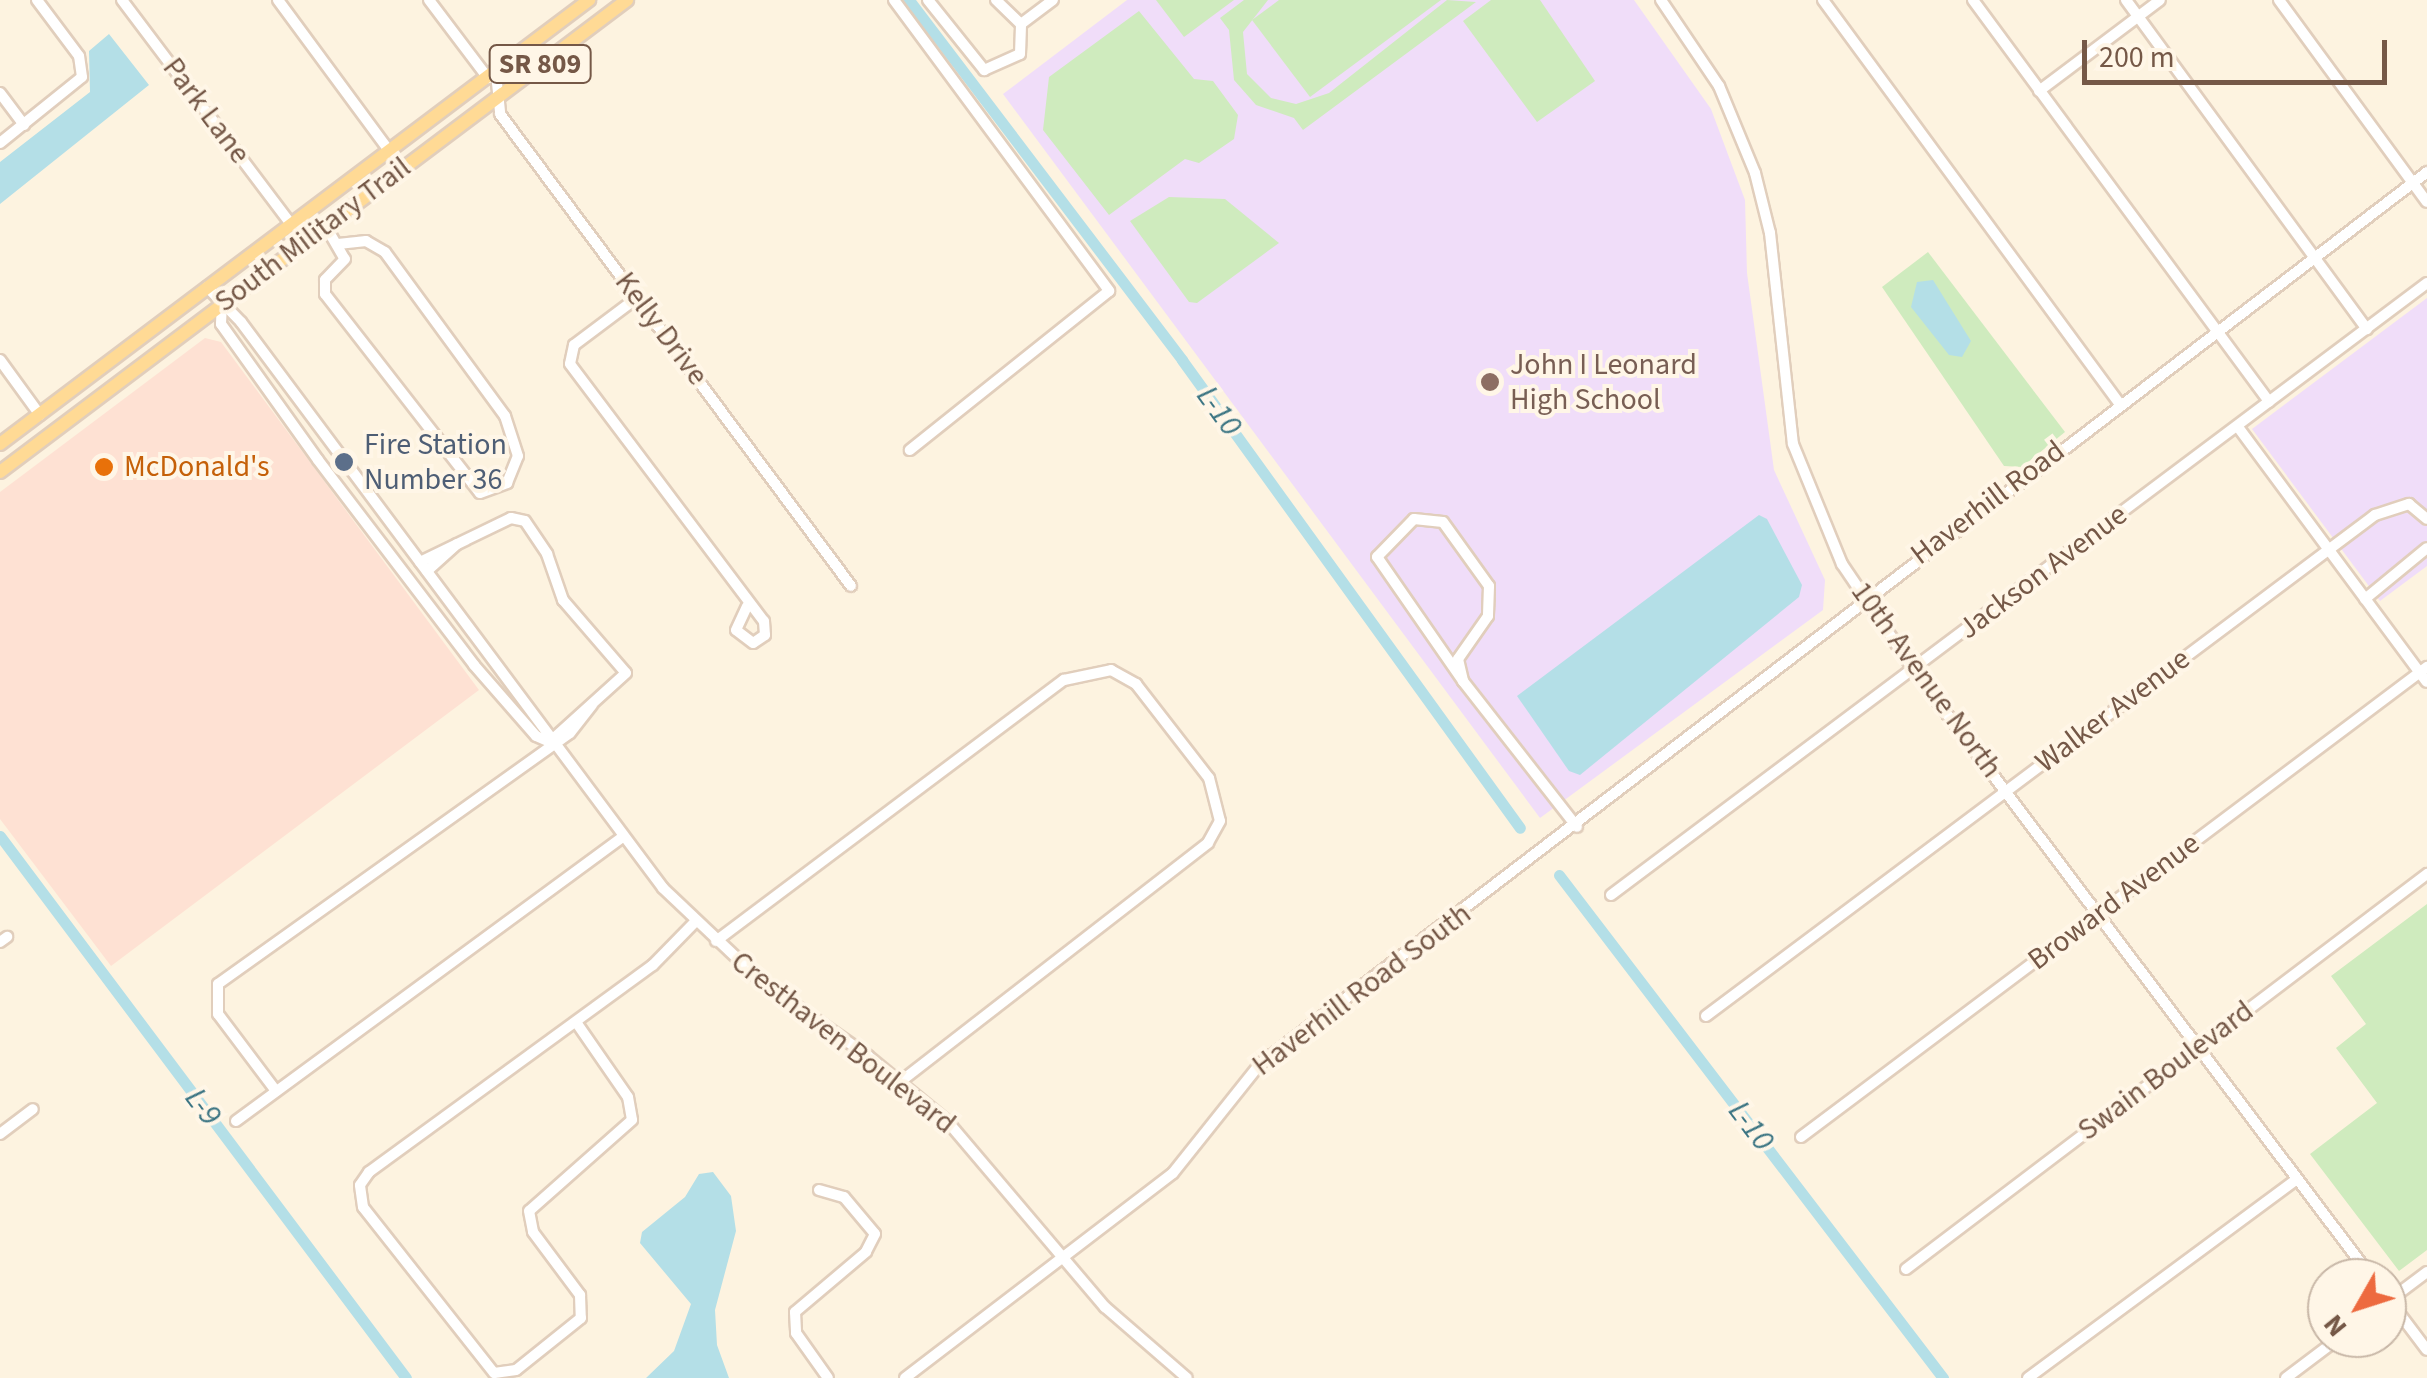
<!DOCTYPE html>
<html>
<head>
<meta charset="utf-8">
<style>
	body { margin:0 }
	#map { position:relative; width:2427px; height:1378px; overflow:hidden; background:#fdf3e0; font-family:"Source Sans 3",sans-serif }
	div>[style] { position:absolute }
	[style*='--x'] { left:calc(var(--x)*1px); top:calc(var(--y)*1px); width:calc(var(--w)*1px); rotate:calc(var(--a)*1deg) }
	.commercial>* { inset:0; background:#fee1d3 }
	.education>* { inset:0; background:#f0ddf9 }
	.green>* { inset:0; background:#cfebbe }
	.water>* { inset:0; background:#b4dfe7 }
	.canal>* { height:11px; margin:-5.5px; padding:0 5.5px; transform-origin:5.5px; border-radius:5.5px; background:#b4dfe7 }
	.roads { filter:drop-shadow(2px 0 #e1cebc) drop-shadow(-2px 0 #e1cebc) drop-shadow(0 2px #e1cebc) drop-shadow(0 -2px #e1cebc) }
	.minor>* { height:10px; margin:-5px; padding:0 5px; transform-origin:5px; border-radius:5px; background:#fff }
	.major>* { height:12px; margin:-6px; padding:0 6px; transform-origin:6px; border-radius:6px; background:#ffda95 }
	.dots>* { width:28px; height:28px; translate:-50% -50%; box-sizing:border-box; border:5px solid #fff6e7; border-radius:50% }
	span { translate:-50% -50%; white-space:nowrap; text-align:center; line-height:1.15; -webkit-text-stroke:8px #fff6e7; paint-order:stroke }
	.shield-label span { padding:2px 8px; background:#fff6e7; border:2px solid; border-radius:8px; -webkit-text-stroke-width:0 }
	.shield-label { font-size:28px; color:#755847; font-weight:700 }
	.street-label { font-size:30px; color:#755847 }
	.education-label { font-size:30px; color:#785e54 }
	.left { translate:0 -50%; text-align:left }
	.service-label { font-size:30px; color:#4e5e75 }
	.food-label { font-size:30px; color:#c56008 }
	.water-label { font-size:32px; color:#3c7583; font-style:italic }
	.north { position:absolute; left:2307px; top:1258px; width:100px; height:100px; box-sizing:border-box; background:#fff6e7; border:2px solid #c8b7a7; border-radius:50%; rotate:231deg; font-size:28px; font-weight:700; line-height:40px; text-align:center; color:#755847 }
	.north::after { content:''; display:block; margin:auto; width:35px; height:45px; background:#ed6a3f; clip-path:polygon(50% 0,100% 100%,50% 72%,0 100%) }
	.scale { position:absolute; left:2082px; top:40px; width:305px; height:45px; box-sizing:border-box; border:5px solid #755847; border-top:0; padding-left:12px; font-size:30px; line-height:35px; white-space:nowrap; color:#755847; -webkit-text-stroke:8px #fff6e7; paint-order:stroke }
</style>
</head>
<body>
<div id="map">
	<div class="commercial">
		<div style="clip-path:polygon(205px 338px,221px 342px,479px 690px,111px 966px,0 819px,0 492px)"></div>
	</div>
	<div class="education">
		<div style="clip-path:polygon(1127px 0,1634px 0,1711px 109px,1745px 200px,1747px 273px,1774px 470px,1825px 580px,1823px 610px,1540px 818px,1003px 94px)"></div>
		<div style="clip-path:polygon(2427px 298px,2427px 566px,2380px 601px,2252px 429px)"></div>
	</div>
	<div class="green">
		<div style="clip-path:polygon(1156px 0,1234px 0,1184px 37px)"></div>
		<div style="clip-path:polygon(1244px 0,1268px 0,1243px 32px,1247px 74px,1271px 98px,1296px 104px,1329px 93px,1447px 0,1476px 2px,1303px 130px,1294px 118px,1256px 105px,1234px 80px,1229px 30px,1220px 18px)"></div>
		<div style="clip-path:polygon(1279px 0,1441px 0,1310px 97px,1252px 20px)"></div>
		<div style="clip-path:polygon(1491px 0,1540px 0,1595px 81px,1537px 122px,1463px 21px)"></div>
		<div style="clip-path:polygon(1139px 11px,1194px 79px,1213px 81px,1238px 115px,1234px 139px,1199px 163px,1185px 159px,1109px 215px,1043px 130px,1049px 77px)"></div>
		<div style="clip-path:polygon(1169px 197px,1225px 199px,1279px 243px,1197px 303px,1189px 302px,1130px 221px)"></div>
		<div style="clip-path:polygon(1928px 252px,2065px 432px,2022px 467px,2004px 466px,1882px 287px)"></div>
		<div style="clip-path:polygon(2427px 904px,2427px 1250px,2399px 1271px,2310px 1154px,2377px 1103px,2336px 1048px,2366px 1024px,2331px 976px)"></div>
	</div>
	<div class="water">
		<div style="clip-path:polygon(109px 34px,149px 85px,0 204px,0 162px,90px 92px,89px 51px)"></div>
		<div style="clip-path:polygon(1933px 280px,1971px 341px,1962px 357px,1949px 355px,1911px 307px,1917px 282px)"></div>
		<div style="clip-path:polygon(1759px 515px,1767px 519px,1802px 585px,1799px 597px,1580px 775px,1569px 771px,1517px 696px)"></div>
		<div style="clip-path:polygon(713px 1172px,731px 1196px,736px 1231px,715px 1310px,717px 1345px,729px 1378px,646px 1378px,674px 1351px,691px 1304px,640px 1243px,642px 1232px,685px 1197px,699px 1174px)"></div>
	</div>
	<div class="canal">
		<div style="--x:909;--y:0;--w:452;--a:52.8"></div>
		<div style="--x:1182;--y:360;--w:577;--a:54.16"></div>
		<div style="--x:0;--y:836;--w:677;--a:53.16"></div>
		<div style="--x:1559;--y:875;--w:633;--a:52.64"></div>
	</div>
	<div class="roads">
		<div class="minor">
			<div style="--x:122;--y:0;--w:279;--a:53"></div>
			<div style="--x:278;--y:0;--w:185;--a:53.6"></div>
			<div style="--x:429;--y:0;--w:98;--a:52.9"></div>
			<div style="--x:894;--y:0;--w:362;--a:53.5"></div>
			<div style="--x:1109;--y:291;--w:255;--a:141.4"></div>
			<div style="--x:928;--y:0;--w:90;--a:51.3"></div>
			<div style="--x:984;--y:70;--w:39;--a:-24"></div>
			<div style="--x:1020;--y:54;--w:30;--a:-88"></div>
			<div style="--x:1021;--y:24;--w:40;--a:-37"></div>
			<div style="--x:996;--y:0;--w:35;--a:44"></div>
			<div style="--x:1661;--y:0;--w:104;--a:56"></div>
			<div style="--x:1719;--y:86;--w:94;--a:67.5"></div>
			<div style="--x:1755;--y:173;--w:62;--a:76"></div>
			<div style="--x:1770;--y:233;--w:212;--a:83.8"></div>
			<div style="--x:1793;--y:444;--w:130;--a:67.8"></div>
			<div style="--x:1842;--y:564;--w:127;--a:55.9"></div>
			<div style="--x:1913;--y:669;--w:763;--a:52.99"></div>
			<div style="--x:1823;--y:0;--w:500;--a:53.7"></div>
			<div style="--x:1973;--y:0;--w:499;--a:53.6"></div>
			<div style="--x:2126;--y:0;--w:408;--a:53.8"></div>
			<div style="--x:2279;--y:0;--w:250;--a:53.8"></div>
			<div style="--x:504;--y:66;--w:18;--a:112"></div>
			<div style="--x:497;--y:83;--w:31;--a:84"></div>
			<div style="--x:500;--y:114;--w:588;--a:53.36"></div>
			<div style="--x:2039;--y:91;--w:151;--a:-36.9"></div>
			<div style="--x:0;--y:93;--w:40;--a:53"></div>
			<div style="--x:0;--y:143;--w:105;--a:-38.8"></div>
			<div style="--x:82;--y:77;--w:21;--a:-98"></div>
			<div style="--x:79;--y:56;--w:70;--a:-126.9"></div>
			<div style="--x:325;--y:225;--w:39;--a:60"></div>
			<div style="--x:345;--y:259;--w:29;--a:134"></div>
			<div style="--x:325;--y:280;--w:14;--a:90"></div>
			<div style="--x:325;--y:294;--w:252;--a:52.1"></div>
			<div style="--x:480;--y:493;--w:29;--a:-20"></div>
			<div style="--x:507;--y:483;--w:29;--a:-68"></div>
			<div style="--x:518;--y:456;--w:42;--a:-108"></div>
			<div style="--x:505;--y:416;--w:203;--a:-126.2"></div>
			<div style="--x:385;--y:252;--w:22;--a:-150"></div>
			<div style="--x:366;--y:241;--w:28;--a:174"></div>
			<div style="--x:207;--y:287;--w:49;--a:45.8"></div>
			<div style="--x:241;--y:322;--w:706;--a:53.29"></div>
			<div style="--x:663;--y:888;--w:137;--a:43.5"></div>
			<div style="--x:762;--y:982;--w:129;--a:34.9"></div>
			<div style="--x:868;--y:1056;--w:104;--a:39.5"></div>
			<div style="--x:948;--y:1122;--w:243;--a:49.7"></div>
			<div style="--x:1105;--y:1307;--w:108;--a:40.9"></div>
			<div style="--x:638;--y:297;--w:80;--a:143.1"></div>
			<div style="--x:574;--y:345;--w:19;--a:102"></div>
			<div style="--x:570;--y:364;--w:322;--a:53"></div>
			<div style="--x:764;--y:621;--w:14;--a:86"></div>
			<div style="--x:765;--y:635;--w:14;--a:146"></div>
			<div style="--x:753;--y:643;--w:21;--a:-143"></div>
			<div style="--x:736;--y:630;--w:26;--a:-65"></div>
			<div style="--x:222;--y:304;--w:20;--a:93"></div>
			<div style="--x:221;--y:324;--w:167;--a:54.5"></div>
			<div style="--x:318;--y:460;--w:258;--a:52.7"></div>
			<div style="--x:474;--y:665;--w:94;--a:48.9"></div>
			<div style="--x:536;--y:736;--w:15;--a:23"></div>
			<div style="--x:0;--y:360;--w:68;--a:54"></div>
			<div style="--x:2238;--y:427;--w:317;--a:53.5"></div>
			<div style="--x:420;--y:562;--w:101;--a:-25.8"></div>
			<div style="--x:511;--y:518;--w:14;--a:12"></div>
			<div style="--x:525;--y:521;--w:40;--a:56"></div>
			<div style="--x:547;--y:554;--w:49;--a:70.8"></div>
			<div style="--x:563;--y:600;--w:96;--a:49.2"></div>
			<div style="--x:626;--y:673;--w:97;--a:137.9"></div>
			<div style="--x:427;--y:571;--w:40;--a:-42"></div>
			<div style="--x:2365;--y:599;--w:80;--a:-39.4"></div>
			<div style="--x:1463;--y:681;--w:151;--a:-124.7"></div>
			<div style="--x:1377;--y:557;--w:53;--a:-45.8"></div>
			<div style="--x:1414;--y:519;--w:29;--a:6"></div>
			<div style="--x:1443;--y:522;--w:79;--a:54.3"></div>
			<div style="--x:1489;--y:586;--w:30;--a:92"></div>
			<div style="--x:1488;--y:616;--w:52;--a:124.9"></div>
			<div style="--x:1458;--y:659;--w:23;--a:77"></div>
			<div style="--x:1463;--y:681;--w:185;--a:52"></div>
			<div style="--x:1611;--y:895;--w:1020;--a:-36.87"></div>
			<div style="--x:716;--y:941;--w:435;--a:-36.9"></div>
			<div style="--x:1064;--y:680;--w:48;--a:-12"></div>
			<div style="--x:1111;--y:670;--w:29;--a:29"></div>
			<div style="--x:1136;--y:684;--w:119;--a:52.2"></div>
			<div style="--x:1209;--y:778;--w:44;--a:75.7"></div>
			<div style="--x:1220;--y:821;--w:25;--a:119"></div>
			<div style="--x:1208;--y:843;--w:388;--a:142.2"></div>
			<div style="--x:0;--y:942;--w:9;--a:-36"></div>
			<div style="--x:1706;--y:1016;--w:836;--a:-36.83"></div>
			<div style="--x:2375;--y:515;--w:36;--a:-18"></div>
			<div style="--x:2409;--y:504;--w:23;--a:40"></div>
			<div style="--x:576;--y:1022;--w:91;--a:55.3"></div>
			<div style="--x:628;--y:1097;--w:23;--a:80"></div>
			<div style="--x:632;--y:1120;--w:137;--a:138.5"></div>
			<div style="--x:529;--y:1211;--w:21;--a:79"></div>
			<div style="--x:533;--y:1232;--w:79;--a:53.3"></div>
			<div style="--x:580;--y:1295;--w:23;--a:88"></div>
			<div style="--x:581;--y:1318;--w:83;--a:141.3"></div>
			<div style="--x:516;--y:1370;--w:22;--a:172"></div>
			<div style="--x:494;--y:1373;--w:211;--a:-128.3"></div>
			<div style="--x:363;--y:1207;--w:22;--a:-98"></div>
			<div style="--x:360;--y:1185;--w:16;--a:-55"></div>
			<div style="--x:369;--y:1172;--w:351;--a:-36.1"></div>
			<div style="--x:653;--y:965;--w:60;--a:-45.7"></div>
			<div style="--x:276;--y:1091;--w:96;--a:-127"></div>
			<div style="--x:218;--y:1014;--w:30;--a:-90"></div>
			<div style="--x:218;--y:984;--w:432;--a:-35.5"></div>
			<div style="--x:570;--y:733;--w:36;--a:-52"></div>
			<div style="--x:236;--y:1121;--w:478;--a:-36.3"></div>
			<div style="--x:0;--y:1134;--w:41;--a:-37.1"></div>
			<div style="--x:1801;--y:1137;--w:783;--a:-36.9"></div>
			<div style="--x:819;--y:1190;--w:26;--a:16"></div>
			<div style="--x:844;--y:1197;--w:48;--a:50"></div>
			<div style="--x:875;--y:1234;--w:20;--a:117"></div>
			<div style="--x:866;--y:1252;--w:93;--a:139.8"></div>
			<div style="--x:795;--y:1312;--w:21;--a:87"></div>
			<div style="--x:796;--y:1333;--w:55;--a:54.6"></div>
			<div style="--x:1906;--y:1269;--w:654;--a:-37.17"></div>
			<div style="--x:2387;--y:1297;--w:66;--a:53"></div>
			<div style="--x:2387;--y:1302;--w:50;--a:-36.9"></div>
			<div style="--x:905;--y:1378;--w:337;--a:-37.4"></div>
			<div style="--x:1173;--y:1173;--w:139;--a:-51.4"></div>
			<div style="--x:1260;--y:1064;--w:1469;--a:-37.39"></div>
			<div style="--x:2028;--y:1378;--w:333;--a:-36.5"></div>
			<div style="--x:2286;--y:1378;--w:66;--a:-37"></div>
		</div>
		<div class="major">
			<div style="--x:0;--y:444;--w:738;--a:-37.01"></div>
			<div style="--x:0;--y:472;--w:785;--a:-36.97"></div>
		</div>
	</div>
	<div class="dots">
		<div style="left:1490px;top:382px;background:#8d6e63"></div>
		<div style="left:344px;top:462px;background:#5c6f8a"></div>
		<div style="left:104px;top:467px;background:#e8710a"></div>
	</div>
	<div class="shield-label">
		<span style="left:540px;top:64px">SR 809</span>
	</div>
	<div class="street-label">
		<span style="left:206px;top:111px;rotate:53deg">Park Lane</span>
		<span style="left:313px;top:235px;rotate:-37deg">South Military Trail</span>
		<span style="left:661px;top:329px;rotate:53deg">Kelly Drive</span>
		<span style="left:1988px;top:503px;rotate:-37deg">Haverhill Road</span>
		<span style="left:2043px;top:572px;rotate:-37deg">Jackson Avenue</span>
		<span style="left:1926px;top:680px;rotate:54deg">10th Avenue North</span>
		<span style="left:2113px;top:711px;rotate:-37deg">Walker Avenue</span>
		<span style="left:2114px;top:902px;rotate:-37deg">Broward Avenue</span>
		<span style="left:1362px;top:990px;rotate:-37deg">Haverhill Road South</span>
		<span style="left:843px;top:1043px;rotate:38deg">Cresthaven Boulevard</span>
		<span style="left:2166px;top:1071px;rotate:-37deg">Swain Boulevard</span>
	</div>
	<div class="education-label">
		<span class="left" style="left:1510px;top:382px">John I Leonard<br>High School</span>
	</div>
	<div class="service-label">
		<span class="left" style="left:364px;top:462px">Fire Station<br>Number 36</span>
	</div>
	<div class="food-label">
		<span class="left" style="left:124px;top:467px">McDonald's</span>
	</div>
	<div class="water-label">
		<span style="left:1219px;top:411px;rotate:54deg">L-10</span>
		<span style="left:203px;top:1107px;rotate:53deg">L-9</span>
		<span style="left:1751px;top:1126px;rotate:53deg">L-10</span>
	</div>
	<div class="north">N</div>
	<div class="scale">200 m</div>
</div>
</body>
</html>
